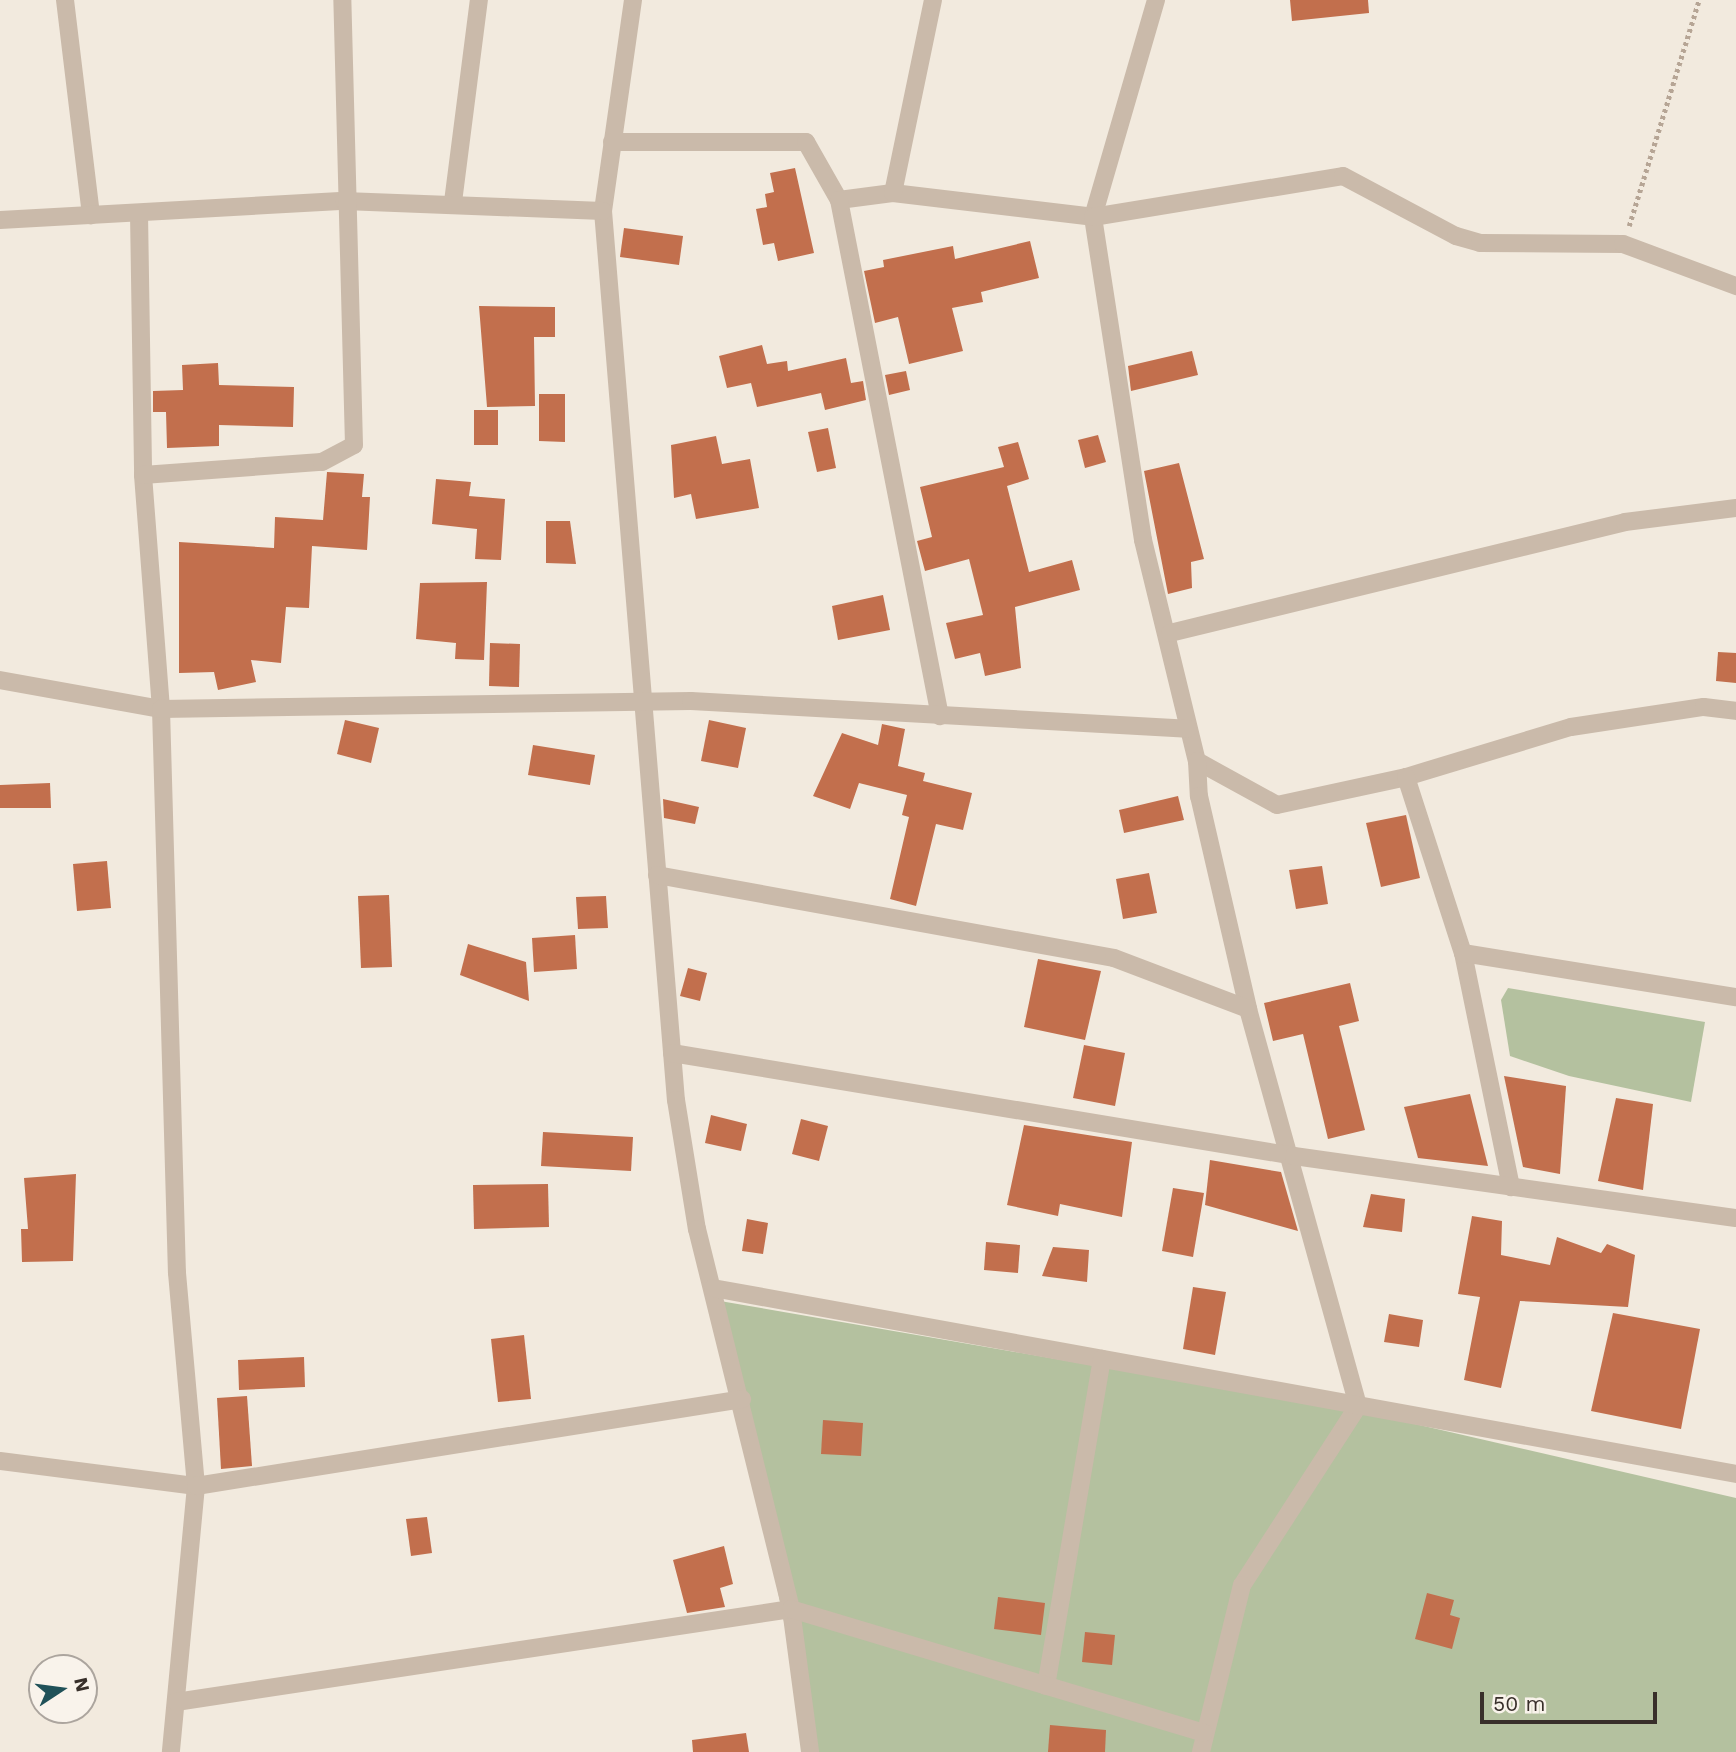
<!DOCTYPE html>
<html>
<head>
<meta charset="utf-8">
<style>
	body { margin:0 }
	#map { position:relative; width:1736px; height:1752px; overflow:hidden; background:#f2eade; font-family:"Work Sans",sans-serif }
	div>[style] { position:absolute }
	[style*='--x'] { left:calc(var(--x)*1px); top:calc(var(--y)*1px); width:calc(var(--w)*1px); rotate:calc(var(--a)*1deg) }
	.green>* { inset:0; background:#b4c19f }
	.building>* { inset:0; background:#c26f4d }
	.path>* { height:4.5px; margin-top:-2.25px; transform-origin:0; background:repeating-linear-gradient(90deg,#b6a595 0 3.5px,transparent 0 7px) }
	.minor>* { height:18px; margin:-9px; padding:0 9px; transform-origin:9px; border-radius:9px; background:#cabaaa }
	span { translate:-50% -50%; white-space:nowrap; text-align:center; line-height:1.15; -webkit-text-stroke:7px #f9f3eb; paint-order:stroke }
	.north { position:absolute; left:28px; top:1654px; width:70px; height:70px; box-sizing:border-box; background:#f9f3eb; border:2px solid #aca59e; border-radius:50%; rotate:77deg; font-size:19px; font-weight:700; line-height:28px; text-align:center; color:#382f2a }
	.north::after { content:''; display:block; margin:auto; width:24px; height:32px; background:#205158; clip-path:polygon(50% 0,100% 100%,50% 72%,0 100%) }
	.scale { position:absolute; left:1480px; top:1692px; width:177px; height:32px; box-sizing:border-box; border:4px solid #382f2a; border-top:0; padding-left:9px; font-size:21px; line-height:24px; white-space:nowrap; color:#382f2a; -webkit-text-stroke:5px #f9f3eb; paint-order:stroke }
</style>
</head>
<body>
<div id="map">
	<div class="green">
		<div style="clip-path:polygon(1508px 988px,1705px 1022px,1691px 1102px,1569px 1076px,1510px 1056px,1501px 1000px)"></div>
		<div style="clip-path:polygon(720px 1301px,1363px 1412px,1736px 1498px,1736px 1752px,810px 1752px)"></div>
	</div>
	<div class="building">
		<div style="clip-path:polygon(1290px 0,1368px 0,1369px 13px,1292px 21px)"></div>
		<div style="clip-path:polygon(795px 168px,814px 253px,778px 261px,774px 243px,763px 245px,756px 209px,767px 207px,765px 194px,774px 192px,770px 173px)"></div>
		<div style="clip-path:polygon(624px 228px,683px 236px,679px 265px,620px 257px)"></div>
		<div style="clip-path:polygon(1030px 241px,1039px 278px,981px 292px,983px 302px,952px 308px,963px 351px,909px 364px,898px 317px,875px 323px,864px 271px,884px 267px,883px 260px,953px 246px,955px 259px)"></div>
		<div style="clip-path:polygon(479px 306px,555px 307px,555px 337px,534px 337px,535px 406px,487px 407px)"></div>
		<div style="clip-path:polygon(762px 345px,767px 364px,787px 361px,788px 371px,846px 358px,851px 383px,863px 381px,866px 400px,825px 410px,821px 393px,757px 407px,751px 383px,727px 388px,719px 356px)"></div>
		<div style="clip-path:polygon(1192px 351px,1198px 375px,1131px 391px,1128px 366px)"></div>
		<div style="clip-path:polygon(218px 363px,219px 385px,294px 387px,293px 427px,219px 425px,219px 446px,167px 448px,166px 412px,153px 412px,153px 391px,183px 390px,182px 365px)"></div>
		<div style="clip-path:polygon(906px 371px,910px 390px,889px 395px,885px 375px)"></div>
		<div style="clip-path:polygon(539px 394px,565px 394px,565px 442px,539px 441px)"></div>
		<div style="clip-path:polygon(474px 410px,498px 410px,498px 445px,474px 445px)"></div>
		<div style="clip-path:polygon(828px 428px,836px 468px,817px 472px,808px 432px)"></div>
		<div style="clip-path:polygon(1098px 435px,1106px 462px,1085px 468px,1078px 440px)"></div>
		<div style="clip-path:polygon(716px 436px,722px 464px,750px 459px,759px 508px,696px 519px,691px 494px,674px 498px,671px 445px)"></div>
		<div style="clip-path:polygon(1018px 442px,1029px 479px,1007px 486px,1029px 572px,1072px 560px,1080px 590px,1015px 607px,1021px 668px,985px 676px,980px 653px,955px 659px,946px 623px,983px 615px,969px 559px,925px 571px,917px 541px,932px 537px,920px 487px,1004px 467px,998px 447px)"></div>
		<div style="clip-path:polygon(1179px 463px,1204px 559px,1191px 562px,1192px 588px,1168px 594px,1144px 471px)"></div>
		<div style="clip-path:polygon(327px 472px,364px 474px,362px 497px,370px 497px,367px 550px,312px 546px,309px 608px,286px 607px,281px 663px,251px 660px,256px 682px,218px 690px,214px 672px,179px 673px,179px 542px,274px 548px,275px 517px,323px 520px)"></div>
		<div style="clip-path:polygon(436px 479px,471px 482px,469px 496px,505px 499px,501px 560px,475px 559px,477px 529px,432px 524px)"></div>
		<div style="clip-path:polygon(546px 521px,570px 521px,576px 564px,546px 563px)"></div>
		<div style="clip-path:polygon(487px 582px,484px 660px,455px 659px,456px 643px,416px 639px,420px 583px)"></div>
		<div style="clip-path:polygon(883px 595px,890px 630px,838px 640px,832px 606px)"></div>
		<div style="clip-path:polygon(490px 643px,520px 644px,519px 687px,489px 686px)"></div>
		<div style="clip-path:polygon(1718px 652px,1736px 653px,1736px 683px,1716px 681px)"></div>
		<div style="clip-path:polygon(345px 720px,379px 728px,371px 763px,337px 754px)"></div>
		<div style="clip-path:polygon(709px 720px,746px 728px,738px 768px,701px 761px)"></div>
		<div style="clip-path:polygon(882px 724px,905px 729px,898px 766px,925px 773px,923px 781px,972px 793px,963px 830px,936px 824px,916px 906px,890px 899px,909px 817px,902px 815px,907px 795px,859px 783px,850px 809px,813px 796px,842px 733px,878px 745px)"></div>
		<div style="clip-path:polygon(533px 745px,595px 755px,590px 785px,528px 775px)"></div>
		<div style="clip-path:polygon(50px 783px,51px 808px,0 808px,0 785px)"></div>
		<div style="clip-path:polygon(1178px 796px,1184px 820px,1124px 833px,1119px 810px)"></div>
		<div style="clip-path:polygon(663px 799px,699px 807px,695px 824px,664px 818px)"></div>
		<div style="clip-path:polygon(1406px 815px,1420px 878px,1381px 887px,1366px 823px)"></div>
		<div style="clip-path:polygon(107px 861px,111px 908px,77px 911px,73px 864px)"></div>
		<div style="clip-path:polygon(1322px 866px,1328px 904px,1296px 909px,1289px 870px)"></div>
		<div style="clip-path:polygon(1149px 873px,1157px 913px,1123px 919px,1116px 879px)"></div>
		<div style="clip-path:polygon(389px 895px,392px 967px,361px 968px,358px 896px)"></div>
		<div style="clip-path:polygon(606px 896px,608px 928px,578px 929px,576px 897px)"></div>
		<div style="clip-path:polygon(575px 935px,577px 969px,534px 972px,532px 938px)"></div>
		<div style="clip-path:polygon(468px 944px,526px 962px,529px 1001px,460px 975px)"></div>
		<div style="clip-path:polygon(1038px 959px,1101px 971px,1085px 1040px,1024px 1027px)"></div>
		<div style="clip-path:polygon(688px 968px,707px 973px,700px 1001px,680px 996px)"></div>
		<div style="clip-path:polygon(1350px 983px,1359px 1021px,1339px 1026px,1365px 1130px,1328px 1139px,1303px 1034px,1273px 1041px,1264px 1003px)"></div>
		<div style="clip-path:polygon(1084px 1045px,1125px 1053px,1115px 1106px,1073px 1098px)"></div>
		<div style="clip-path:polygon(1504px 1076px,1566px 1086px,1560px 1174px,1523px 1167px)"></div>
		<div style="clip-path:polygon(1470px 1094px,1488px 1166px,1418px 1158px,1404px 1107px)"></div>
		<div style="clip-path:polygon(1616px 1098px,1653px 1104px,1643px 1190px,1598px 1181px)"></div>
		<div style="clip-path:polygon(711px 1115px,747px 1124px,741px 1151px,705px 1143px)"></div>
		<div style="clip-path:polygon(801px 1119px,828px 1126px,819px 1161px,792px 1154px)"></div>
		<div style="clip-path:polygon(1024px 1125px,1132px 1142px,1122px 1217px,1060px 1204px,1058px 1216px,1007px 1205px)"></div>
		<div style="clip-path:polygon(543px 1132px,633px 1137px,631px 1171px,541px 1166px)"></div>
		<div style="clip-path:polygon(1210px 1160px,1281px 1172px,1298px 1231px,1205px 1205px)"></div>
		<div style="clip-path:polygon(76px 1174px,73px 1261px,22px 1262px,21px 1229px,28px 1229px,24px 1178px)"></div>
		<div style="clip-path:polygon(548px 1184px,549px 1227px,474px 1229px,473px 1185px)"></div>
		<div style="clip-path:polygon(1173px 1188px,1204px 1193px,1193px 1257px,1162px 1251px)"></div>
		<div style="clip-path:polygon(1371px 1194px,1405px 1199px,1402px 1232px,1363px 1227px)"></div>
		<div style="clip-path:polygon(1472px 1216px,1502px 1221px,1501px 1255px,1550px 1265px,1557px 1237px,1601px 1253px,1607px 1244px,1635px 1255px,1628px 1307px,1520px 1301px,1501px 1388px,1464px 1380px,1480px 1297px,1458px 1294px)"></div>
		<div style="clip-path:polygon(747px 1219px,768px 1223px,763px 1254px,742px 1251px)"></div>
		<div style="clip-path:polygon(986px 1242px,1020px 1245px,1018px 1273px,984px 1270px)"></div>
		<div style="clip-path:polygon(1053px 1247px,1089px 1250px,1087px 1282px,1042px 1276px)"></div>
		<div style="clip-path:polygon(1193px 1287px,1226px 1292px,1215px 1355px,1183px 1349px)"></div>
		<div style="clip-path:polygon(1613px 1313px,1700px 1329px,1681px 1429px,1591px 1411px)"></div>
		<div style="clip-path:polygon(1389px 1314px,1423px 1320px,1419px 1347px,1384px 1342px)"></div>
		<div style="clip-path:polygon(524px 1335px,531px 1399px,498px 1402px,491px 1339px)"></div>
		<div style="clip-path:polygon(304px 1357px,305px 1387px,239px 1390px,238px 1360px)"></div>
		<div style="clip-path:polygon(247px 1396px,252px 1466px,221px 1469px,217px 1398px)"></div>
		<div style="clip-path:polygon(823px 1420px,863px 1423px,861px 1456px,821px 1454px)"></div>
		<div style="clip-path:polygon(427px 1517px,432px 1553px,411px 1556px,406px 1519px)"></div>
		<div style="clip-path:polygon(724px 1546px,733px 1584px,720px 1588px,725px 1607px,687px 1613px,673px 1560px)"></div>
		<div style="clip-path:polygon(1427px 1593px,1454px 1600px,1450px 1615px,1460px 1618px,1452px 1649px,1415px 1639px)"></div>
		<div style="clip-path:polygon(998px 1597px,1045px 1603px,1041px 1635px,994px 1629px)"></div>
		<div style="clip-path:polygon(1085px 1632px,1115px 1635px,1112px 1665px,1082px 1662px)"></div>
		<div style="clip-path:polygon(1050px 1725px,1106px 1730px,1105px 1752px,1048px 1752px)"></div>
		<div style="clip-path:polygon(746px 1733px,749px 1752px,693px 1752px,692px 1740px)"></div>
	</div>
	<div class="path">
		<div style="--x:1629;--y:226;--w:237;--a:-72.8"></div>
	</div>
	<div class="minor">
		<div style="--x:65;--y:0;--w:217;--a:83.1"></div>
		<div style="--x:633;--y:0;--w:213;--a:98.1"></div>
		<div style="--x:603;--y:211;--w:892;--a:85.31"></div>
		<div style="--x:676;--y:1100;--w:131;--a:80.8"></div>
		<div style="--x:697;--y:1229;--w:391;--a:76.1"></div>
		<div style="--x:791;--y:1609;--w:144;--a:82.4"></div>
		<div style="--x:1156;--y:0;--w:226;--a:106.2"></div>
		<div style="--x:1093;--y:217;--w:327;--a:81.2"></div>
		<div style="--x:1143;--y:540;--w:228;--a:76.3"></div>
		<div style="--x:1197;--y:761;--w:91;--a:28.8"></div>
		<div style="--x:1277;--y:805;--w:132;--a:-12.2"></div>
		<div style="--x:1406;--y:777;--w:172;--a:-16.9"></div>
		<div style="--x:1571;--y:727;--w:134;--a:-8.6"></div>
		<div style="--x:1704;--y:707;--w:32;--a:7"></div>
		<div style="--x:612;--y:142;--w:194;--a:0"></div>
		<div style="--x:806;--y:142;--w:67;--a:60.4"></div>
		<div style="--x:839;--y:200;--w:54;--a:-7.4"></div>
		<div style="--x:893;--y:193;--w:201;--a:6.8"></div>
		<div style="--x:1093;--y:217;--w:253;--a:-9.3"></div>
		<div style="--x:1343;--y:176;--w:128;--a:28"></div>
		<div style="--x:1456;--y:236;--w:25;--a:16"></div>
		<div style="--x:1480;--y:243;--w:143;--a:0.4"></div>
		<div style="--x:1623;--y:244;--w:121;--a:20.4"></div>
		<div style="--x:893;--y:193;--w:197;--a:-78.3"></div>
		<div style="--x:839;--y:200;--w:526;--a:78.93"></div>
		<div style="--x:453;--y:202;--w:204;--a:-82.7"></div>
		<div style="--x:139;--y:213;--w:262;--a:89.1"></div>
		<div style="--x:143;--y:475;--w:235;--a:85.6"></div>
		<div style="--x:161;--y:709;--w:564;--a:88.38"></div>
		<div style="--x:177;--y:1273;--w:214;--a:84.9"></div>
		<div style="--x:196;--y:1486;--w:267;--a:95.4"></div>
		<div style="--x:0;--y:220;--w:345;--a:-3.2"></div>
		<div style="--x:344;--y:201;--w:259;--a:2.2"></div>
		<div style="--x:143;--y:475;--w:179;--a:-4.2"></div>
		<div style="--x:322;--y:462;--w:36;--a:-28"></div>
		<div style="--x:354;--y:445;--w:445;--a:-91.5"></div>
		<div style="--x:1170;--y:633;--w:468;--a:-13.7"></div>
		<div style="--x:1625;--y:522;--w:112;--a:-7.2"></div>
		<div style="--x:0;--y:680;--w:164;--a:10.2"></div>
		<div style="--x:161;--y:709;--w:530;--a:-0.86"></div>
		<div style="--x:691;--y:701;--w:497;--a:3.2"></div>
		<div style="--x:1197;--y:761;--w:35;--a:87"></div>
		<div style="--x:1199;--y:796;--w:219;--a:77"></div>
		<div style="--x:1248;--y:1009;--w:412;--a:74.5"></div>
		<div style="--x:1358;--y:1406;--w:213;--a:122.9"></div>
		<div style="--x:1242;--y:1585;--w:172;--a:103.8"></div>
		<div style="--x:1406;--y:777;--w:185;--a:72.1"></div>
		<div style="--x:1463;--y:953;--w:239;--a:78.4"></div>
		<div style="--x:657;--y:875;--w:464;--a:10.3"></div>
		<div style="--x:1114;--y:958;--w:143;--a:20.8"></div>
		<div style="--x:1463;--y:953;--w:277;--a:9.2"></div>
		<div style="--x:672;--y:1053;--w:630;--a:9.4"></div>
		<div style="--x:1294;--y:1156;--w:446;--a:8"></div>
		<div style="--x:713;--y:1288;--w:1040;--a:10.3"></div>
		<div style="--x:0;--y:1461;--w:198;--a:7.3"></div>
		<div style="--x:196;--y:1486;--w:553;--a:-9.05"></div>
		<div style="--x:1046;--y:1686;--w:332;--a:-80.3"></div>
		<div style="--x:176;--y:1702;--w:622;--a:-8.6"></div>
		<div style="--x:791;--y:1609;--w:431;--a:16.7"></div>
	</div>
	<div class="north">N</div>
	<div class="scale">50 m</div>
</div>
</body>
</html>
